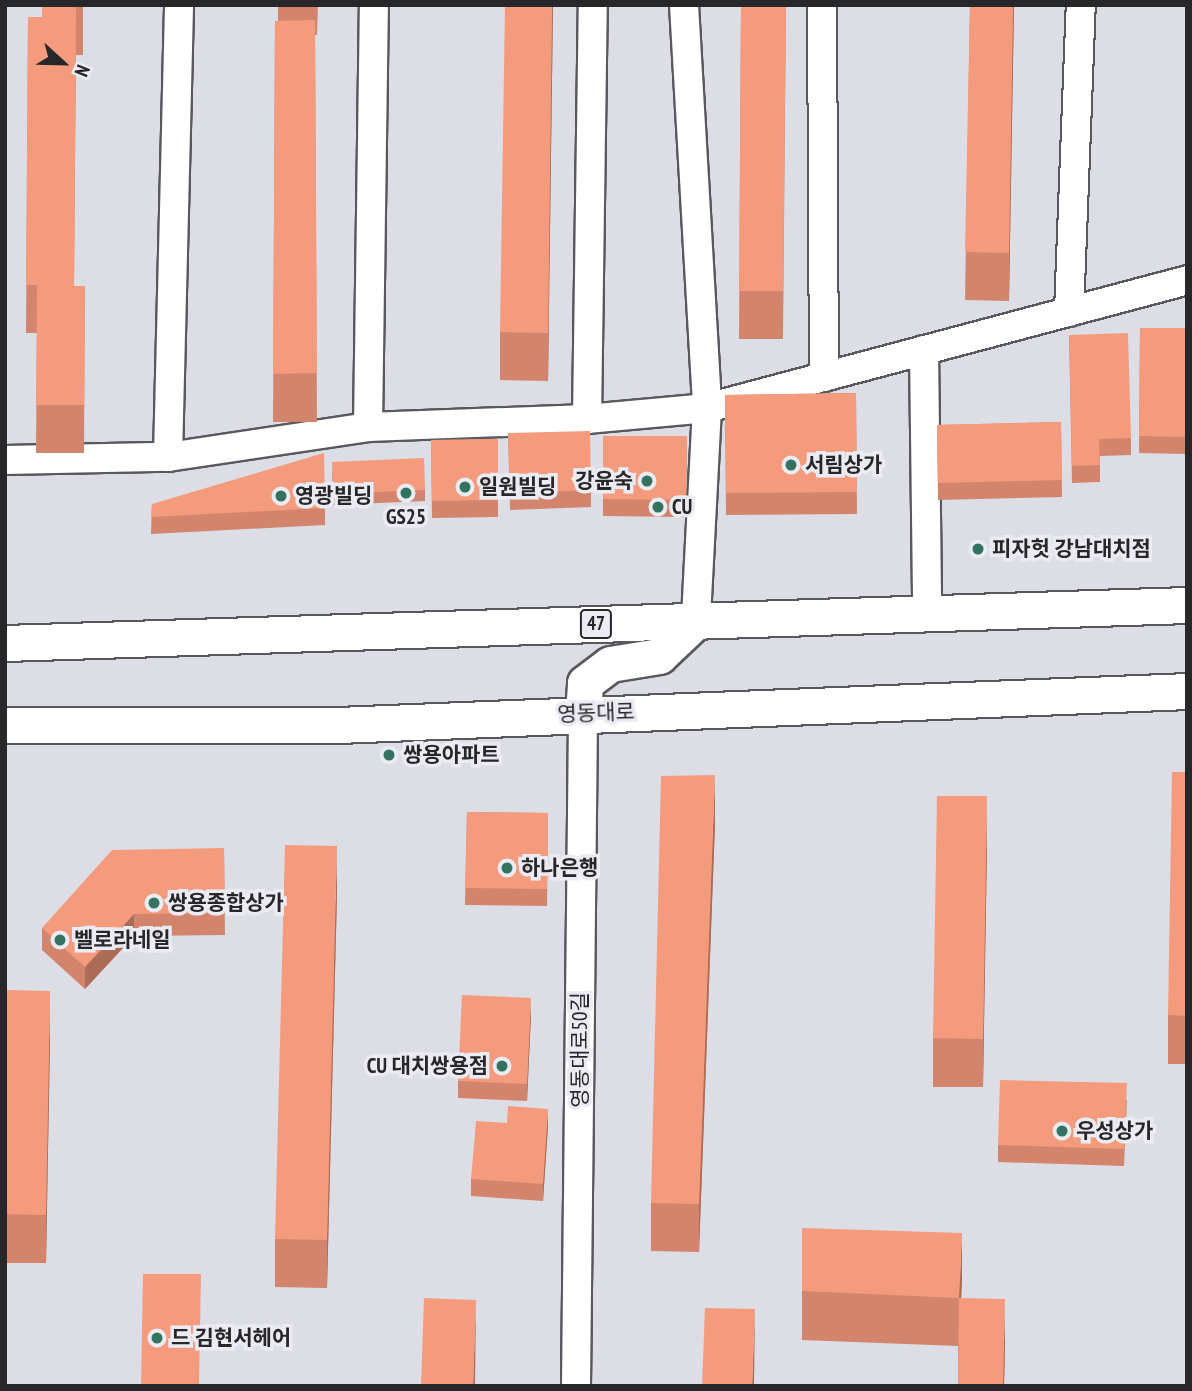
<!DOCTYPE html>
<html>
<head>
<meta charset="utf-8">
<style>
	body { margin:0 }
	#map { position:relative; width:1192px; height:1391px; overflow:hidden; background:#dddde6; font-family:"PT Sans Narrow","Noto Sans KR",sans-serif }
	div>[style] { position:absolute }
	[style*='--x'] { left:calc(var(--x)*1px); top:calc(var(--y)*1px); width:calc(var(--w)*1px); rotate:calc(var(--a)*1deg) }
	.roads { filter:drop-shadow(2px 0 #58585f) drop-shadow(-2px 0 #58585f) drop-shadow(0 2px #58585f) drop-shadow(0 -2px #58585f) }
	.minor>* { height:28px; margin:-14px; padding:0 14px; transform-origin:14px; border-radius:14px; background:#fff }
	.major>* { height:35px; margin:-17.5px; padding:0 17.5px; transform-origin:17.5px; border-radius:17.5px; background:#fff }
	.wall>* { inset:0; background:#d2856c }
	.shaded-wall>* { inset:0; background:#ab6c58 }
	.building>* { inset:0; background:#f49b7e }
	.dots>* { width:19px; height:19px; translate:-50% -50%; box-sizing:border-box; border:4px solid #ebebf3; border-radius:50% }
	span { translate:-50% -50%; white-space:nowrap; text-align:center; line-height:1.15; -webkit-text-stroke:7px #ebebf3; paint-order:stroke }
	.shield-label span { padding:2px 5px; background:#ebebf3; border:2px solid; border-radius:5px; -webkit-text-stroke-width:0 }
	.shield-label { font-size:19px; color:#27272a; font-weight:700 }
	.poi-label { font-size:21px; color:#27272a; font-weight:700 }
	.left { translate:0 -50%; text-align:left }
	.right { translate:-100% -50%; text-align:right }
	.street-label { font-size:21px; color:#27272a }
	.frame { position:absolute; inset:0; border:7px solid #27272a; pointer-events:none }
	.north { position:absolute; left:28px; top:28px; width:70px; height:70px; -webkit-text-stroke:5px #ebebf3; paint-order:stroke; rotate:112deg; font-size:19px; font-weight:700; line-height:28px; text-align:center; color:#27272a }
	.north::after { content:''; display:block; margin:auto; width:24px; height:32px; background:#27272a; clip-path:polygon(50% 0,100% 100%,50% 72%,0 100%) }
</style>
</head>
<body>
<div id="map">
	<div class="roads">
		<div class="minor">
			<div style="--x:684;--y:5;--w:404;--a:86.7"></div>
			<div style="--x:707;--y:408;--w:213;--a:93"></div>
			<div style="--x:822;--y:5;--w:372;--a:89.7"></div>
			<div style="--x:1069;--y:312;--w:307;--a:-87.8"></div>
			<div style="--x:924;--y:350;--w:264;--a:89.3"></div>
			<div style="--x:587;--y:419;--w:414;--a:-89.2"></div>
			<div style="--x:368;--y:427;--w:422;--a:-89.2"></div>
			<div style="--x:168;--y:457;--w:452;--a:-88.6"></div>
			<div style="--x:5;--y:460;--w:163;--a:-1.1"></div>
			<div style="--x:168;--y:457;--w:202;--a:-8.5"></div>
			<div style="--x:368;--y:427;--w:219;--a:-2.1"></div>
			<div style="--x:587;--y:419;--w:121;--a:-5.2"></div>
			<div style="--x:707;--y:408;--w:497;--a:-14.9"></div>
			<div style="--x:576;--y:1386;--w:673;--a:-89.4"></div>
		</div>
		<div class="major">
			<div style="--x:5;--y:643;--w:1183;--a:-1.84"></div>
			<div style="--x:583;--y:713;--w:30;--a:-86"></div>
			<div style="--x:585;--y:683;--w:31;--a:-37"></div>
			<div style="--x:610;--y:664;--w:50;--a:-9.3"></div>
			<div style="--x:659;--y:656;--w:51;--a:-43.4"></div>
			<div style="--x:5;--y:725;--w:333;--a:0"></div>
			<div style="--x:338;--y:725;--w:850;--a:-2.29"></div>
		</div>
	</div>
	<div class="wall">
		<div style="clip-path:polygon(83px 5px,83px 55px,76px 55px,74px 286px,85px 286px,84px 453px,36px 453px,37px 333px,26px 333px,28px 17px,42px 17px)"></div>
		<div style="clip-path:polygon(278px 5px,318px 5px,317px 35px,315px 35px,317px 422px,273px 422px,275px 21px,278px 21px)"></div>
		<div style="clip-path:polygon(553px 5px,548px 381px,500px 380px,500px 332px)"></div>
		<div style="clip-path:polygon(741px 5px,786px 5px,783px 339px,739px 339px)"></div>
		<div style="clip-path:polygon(970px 5px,1014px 5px,1009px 301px,965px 300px)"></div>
		<div style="clip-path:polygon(1140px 328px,1187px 328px,1187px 454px,1139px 453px)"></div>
		<div style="clip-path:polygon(1069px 335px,1131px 438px,1131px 455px,1100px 456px,1100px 482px,1072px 483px)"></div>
		<div style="clip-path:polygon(856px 393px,857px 514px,726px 515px,725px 395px)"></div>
		<div style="clip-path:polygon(1061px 422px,1062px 497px,938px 500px,937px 425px)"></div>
		<div style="clip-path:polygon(508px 433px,591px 490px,591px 507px,510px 510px)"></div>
		<div style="clip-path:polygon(603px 436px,687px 436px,686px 517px,603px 516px)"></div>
		<div style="clip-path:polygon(498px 439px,498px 517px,432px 518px,431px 440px)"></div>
		<div style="clip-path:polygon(332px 473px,425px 490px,425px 501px,333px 505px)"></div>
		<div style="clip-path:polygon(152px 504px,325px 508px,325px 525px,151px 534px)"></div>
		<div style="clip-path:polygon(1187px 772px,1187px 1064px,1168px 1064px,1168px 1015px)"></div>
		<div style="clip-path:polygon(467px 812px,548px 813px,547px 906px,465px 905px)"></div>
		<div style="clip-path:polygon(715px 824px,699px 1252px,651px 1251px,651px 1203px)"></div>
		<div style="clip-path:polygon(987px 845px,983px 1087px,933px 1087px,933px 1038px)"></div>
		<div style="clip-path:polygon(224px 848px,225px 935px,134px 936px,85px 989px,42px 950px,42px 928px)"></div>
		<div style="clip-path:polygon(337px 894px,327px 1288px,275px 1287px,275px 1239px)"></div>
		<div style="clip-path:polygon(531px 1015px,527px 1101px,458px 1098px,458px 1081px)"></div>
		<div style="clip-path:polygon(50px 1039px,46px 1263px,5px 1263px,5px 1056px)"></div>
		<div style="clip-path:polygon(1127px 1100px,1124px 1166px,998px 1162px,998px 1145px)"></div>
		<div style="clip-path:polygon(548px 1126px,543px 1201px,471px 1196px,471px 1179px)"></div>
		<div style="clip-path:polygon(962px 1281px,961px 1298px,1005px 1348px,1004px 1386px,958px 1386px,958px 1346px,802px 1340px,802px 1291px)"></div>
	</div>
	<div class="shaded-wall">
		<div style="clip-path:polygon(552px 5px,553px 5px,548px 381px,548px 333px)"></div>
		<div style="clip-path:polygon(1013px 5px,1014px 5px,1009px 301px,1009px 253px)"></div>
		<div style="clip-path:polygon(715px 775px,715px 824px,699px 1252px,699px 1204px)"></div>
		<div style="clip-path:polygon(987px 796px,987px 845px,983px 1087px,983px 1039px)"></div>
		<div style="clip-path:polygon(337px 846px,337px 894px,327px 1288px,327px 1240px)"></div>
		<div style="clip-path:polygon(134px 914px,134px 936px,85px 989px,85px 967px)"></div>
		<div style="clip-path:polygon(50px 991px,50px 1039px,46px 1263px,46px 1215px)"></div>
		<div style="clip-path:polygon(531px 998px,531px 1015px,527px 1101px,527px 1084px)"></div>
		<div style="clip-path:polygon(548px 1109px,548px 1126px,543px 1201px,543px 1184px)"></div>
		<div style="clip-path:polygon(962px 1233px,962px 1281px,959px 1346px,959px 1298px)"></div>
		<div style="clip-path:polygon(1005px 1299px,1005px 1348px,1004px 1386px,1003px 1386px)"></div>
		<div style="clip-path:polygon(476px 1300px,475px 1386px,473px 1386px)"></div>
		<div style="clip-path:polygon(755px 1309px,754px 1386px,752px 1386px)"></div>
	</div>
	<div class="building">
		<div style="clip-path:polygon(42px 5px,83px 5px,83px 7px,76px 7px,74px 286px,85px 286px,84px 405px,36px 405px,37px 285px,26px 285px,28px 17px,42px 17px)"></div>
		<div style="clip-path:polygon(505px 5px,552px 5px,548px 333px,500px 332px)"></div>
		<div style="clip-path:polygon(741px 5px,786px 5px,783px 291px,739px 291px)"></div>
		<div style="clip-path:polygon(970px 5px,1013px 5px,1009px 253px,965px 252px)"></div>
		<div style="clip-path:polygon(315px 20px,317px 373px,273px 374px,275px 21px)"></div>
		<div style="clip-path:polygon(1140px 328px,1187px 328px,1187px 437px,1139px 436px)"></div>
		<div style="clip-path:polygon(1128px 333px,1131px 438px,1099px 439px,1100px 465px,1072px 466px,1069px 335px)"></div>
		<div style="clip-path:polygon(856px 393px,857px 492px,726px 493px,725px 395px)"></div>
		<div style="clip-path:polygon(1061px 422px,1062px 480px,938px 483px,937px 425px)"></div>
		<div style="clip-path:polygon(590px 431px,591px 490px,510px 493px,508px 433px)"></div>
		<div style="clip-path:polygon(603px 436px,687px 436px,686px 500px,603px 499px)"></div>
		<div style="clip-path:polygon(498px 439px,498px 500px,432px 501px,431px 440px)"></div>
		<div style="clip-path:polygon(324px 453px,325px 508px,151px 517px,152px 504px)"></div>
		<div style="clip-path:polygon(424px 458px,425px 490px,333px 494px,332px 462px)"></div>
		<div style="clip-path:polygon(1172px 772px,1187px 772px,1187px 1016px,1168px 1015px)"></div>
		<div style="clip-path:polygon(715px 775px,699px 1204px,651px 1203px,661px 776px)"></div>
		<div style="clip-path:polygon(937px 796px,987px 796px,983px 1039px,933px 1038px)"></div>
		<div style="clip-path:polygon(467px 812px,548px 813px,547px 889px,465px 888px)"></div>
		<div style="clip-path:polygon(285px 845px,337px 846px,327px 1240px,275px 1239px)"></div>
		<div style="clip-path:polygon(224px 848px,225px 913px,134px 914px,85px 967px,42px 928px,112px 850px)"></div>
		<div style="clip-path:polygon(7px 990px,50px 991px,46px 1215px,5px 1214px,5px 1056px)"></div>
		<div style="clip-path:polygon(462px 995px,531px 998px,527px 1084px,458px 1081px)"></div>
		<div style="clip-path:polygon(1000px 1080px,1127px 1083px,1124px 1149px,998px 1145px)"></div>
		<div style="clip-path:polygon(508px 1106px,548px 1109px,543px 1184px,471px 1179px,476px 1121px,507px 1123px)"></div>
		<div style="clip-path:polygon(802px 1228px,962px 1233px,959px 1298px,1005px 1299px,1003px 1386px,958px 1386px,959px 1298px,802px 1291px)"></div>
		<div style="clip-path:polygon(143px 1274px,201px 1274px,199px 1386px,141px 1386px)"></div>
		<div style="clip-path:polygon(424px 1298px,476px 1300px,473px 1386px,421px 1386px)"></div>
		<div style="clip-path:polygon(705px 1308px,755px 1309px,752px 1386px,702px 1386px)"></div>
	</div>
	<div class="dots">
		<div style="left:791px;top:465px;background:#347360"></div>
		<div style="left:647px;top:481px;background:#347360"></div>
		<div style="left:465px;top:487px;background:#347360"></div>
		<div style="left:406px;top:493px;background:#347360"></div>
		<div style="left:281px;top:496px;background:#347360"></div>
		<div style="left:658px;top:507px;background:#347360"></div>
		<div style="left:978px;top:549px;background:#347360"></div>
		<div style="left:389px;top:755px;background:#347360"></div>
		<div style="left:507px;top:868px;background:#347360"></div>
		<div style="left:154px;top:903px;background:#347360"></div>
		<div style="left:60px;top:940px;background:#347360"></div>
		<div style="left:502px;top:1066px;background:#347360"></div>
		<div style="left:1062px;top:1131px;background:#347360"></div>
		<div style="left:157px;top:1338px;background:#347360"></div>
	</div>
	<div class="shield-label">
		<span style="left:596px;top:624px">47</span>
	</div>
	<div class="poi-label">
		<span class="left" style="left:805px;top:465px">서림상가</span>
		<span class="right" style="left:633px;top:481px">강윤숙</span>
		<span class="left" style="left:479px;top:487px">일원빌딩</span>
		<span class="left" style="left:295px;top:496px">영광빌딩</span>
		<span class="left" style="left:672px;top:507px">CU</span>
		<span style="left:406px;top:517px">GS25</span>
		<span class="left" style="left:992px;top:549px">피자헛 강남대치점</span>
		<span class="left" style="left:403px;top:755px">쌍용아파트</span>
		<span class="left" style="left:521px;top:868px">하나은행</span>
		<span class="left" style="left:168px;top:903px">쌍용종합상가</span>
		<span class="left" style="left:74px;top:940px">벨로라네일</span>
		<span class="right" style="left:488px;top:1066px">CU 대치쌍용점</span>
		<span class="left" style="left:1076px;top:1131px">우성상가</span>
		<span class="left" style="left:171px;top:1338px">드 김현서헤어</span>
	</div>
	<div class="street-label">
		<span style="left:596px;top:713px;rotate:-2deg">영동대로</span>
		<span style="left:580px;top:1050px;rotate:-90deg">영동대로50길</span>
	</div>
	<div class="frame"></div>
	<div class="north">N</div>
</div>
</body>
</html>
